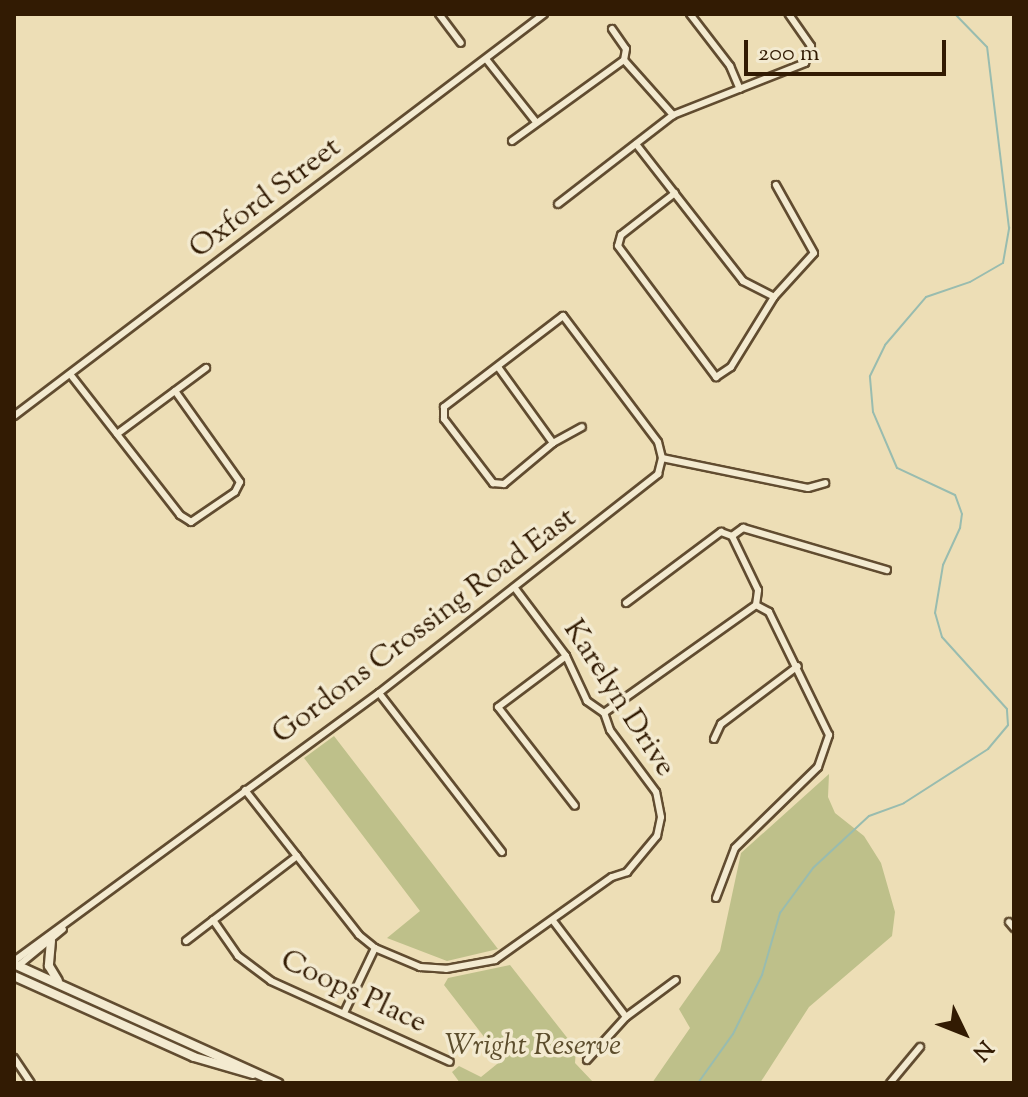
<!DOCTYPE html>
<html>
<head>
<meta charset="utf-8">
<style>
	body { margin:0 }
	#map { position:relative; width:1028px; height:1097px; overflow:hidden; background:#eddeb6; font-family:"Sorts Mill Goudy",serif }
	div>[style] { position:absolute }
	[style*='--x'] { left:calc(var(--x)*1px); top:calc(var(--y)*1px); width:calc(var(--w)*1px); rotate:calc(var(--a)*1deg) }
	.green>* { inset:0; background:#bec08a }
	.stream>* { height:2px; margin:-1px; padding:0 1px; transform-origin:1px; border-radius:1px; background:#99bcaf }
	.roads { filter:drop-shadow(2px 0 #614c30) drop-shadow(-2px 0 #614c30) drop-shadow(0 2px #614c30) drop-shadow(0 -2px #614c30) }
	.street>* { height:6px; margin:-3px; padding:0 3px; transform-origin:3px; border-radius:3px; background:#f3ead0 }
	.secondary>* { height:8px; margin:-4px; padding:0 4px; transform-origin:4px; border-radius:4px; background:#f3ead0 }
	span { translate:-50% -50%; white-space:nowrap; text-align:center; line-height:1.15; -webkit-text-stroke:7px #f3ead0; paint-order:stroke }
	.street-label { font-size:30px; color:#321b03 }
	.park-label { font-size:30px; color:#5c4d2c; font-style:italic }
	.frame { position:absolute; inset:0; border:16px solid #321b03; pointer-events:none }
	.north { position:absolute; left:924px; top:993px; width:80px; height:80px; -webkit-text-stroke:6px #f3ead0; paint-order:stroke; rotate:133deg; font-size:22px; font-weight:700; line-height:32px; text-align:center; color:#321b03 }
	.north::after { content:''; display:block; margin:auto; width:28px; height:36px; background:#321b03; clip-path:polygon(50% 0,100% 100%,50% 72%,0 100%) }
	.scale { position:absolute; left:744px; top:40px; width:202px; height:36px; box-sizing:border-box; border:4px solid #321b03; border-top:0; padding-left:10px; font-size:24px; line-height:28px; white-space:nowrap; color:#321b03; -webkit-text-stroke:6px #f3ead0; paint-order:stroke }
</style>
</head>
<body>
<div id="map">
	<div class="green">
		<div style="clip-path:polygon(334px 736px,498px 949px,447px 961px,387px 938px,420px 911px,304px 758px)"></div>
		<div style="clip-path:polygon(829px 774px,828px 797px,835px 813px,864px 836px,881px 863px,895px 912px,892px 936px,809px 1007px,760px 1083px,652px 1083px,690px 1028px,679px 1009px,720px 951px,741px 853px)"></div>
		<div style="clip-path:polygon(510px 965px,576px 1049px,575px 1063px,594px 1083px,460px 1083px,452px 1072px,459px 1066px,481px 1077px,502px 1060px,444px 985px,448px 978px)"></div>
	</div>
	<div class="stream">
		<div style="--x:698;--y:1083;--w:60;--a:-54.5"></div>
		<div style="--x:733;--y:1034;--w:66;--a:-63.8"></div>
		<div style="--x:762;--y:975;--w:65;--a:-73.8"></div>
		<div style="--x:780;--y:913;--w:56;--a:-53.7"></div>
		<div style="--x:813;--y:868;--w:76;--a:-42.9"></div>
		<div style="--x:869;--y:816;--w:37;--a:-20"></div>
		<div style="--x:904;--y:803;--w:100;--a:-32.7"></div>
		<div style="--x:988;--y:749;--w:31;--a:-50"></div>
		<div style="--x:1008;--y:725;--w:16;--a:-94"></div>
		<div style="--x:1007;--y:709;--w:97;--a:-132.1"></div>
		<div style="--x:942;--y:637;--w:25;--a:-106"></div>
		<div style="--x:935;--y:613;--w:49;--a:-80.5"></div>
		<div style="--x:943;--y:565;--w:41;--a:-65.3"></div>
		<div style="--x:960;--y:528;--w:14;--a:-82"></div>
		<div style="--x:962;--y:514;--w:20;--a:-110"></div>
		<div style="--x:955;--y:495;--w:64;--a:-155"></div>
		<div style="--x:897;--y:468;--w:61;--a:-113.2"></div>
		<div style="--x:873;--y:412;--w:36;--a:-95"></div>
		<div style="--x:870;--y:376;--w:34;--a:-64"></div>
		<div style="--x:885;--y:345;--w:63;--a:-49.5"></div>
		<div style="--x:926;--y:297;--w:46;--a:-18.8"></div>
		<div style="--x:970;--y:282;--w:38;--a:-30"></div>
		<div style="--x:1003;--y:263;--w:36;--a:-80"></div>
		<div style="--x:1009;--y:228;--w:182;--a:-96.9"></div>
		<div style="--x:987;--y:47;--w:46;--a:-134.1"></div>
	</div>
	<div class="roads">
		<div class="street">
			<div style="--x:439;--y:14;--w:36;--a:53"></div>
			<div style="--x:690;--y:14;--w:66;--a:52.4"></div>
			<div style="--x:730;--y:66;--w:25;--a:67"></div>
			<div style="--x:612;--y:29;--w:24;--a:55"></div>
			<div style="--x:626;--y:49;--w:11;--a:100"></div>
			<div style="--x:486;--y:59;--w:80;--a:51.6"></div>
			<div style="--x:512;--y:141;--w:138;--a:-35.9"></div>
			<div style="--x:624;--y:60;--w:74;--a:48.3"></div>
			<div style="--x:636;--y:144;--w:174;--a:52"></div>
			<div style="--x:743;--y:281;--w:35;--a:27"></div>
			<div style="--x:675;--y:193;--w:68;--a:142.1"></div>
			<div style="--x:621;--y:235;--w:11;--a:105"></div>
			<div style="--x:618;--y:246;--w:164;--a:53.2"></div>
			<div style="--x:716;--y:377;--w:18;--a:-34"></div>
			<div style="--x:731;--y:367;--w:82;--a:-58.4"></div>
			<div style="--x:774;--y:297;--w:59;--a:-47.7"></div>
			<div style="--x:814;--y:253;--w:78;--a:-119.2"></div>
			<div style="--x:558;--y:204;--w:145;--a:-37.7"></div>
			<div style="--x:673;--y:115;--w:142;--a:-21.5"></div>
			<div style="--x:805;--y:63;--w:18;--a:-71"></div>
			<div style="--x:811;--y:46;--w:39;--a:-125"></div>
			<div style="--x:70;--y:374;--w:179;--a:52"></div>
			<div style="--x:180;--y:515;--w:13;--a:32"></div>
			<div style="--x:191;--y:522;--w:53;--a:-34.3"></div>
			<div style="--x:235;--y:492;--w:11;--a:-63"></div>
			<div style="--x:240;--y:482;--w:112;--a:-125.5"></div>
			<div style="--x:14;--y:416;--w:665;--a:-37.18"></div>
			<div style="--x:117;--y:434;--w:111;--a:-36.6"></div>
			<div style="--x:553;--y:443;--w:33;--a:-29"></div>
			<div style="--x:662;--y:458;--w:149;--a:11.6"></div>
			<div style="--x:808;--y:488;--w:18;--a:-16"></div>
			<div style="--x:732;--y:536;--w:14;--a:-36"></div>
			<div style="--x:743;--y:528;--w:150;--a:16.3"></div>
			<div style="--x:626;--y:603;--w:119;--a:-36.8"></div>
			<div style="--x:721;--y:532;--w:12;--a:20"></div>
			<div style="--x:566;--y:656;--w:85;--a:143.1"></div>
			<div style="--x:498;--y:707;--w:125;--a:52.1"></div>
			<div style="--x:379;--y:693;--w:201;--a:52.3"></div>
			<div style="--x:604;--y:713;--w:186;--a:-35.4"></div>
			<div style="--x:714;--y:739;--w:17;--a:-65"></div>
			<div style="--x:721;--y:724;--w:96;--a:-37"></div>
			<div style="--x:245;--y:790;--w:184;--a:51.8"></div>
			<div style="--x:359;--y:935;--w:21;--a:39"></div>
			<div style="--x:375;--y:948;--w:49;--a:22.9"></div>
			<div style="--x:420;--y:967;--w:26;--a:4"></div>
			<div style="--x:446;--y:969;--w:50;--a:-10.4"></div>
			<div style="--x:495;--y:960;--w:143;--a:-35.4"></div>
			<div style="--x:612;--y:877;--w:16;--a:-18"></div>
			<div style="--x:627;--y:872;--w:47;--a:-50.2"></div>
			<div style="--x:657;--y:836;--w:19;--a:-78"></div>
			<div style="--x:661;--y:817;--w:25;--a:-101"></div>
			<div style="--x:656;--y:792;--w:77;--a:-126.6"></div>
			<div style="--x:610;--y:730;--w:18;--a:-109"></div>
			<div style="--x:604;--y:713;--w:21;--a:-145"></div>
			<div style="--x:587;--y:701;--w:50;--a:-115"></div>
			<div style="--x:566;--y:656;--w:86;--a:-127"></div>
			<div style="--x:716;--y:898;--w:53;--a:-69.2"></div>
			<div style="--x:735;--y:848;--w:116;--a:-44.3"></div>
			<div style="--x:818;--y:767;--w:34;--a:-71"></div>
			<div style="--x:829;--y:735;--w:137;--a:-116"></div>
			<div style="--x:769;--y:612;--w:15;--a:-152"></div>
			<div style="--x:756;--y:605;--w:15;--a:-82"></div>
			<div style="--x:758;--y:590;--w:60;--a:-115.7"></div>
			<div style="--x:213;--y:920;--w:44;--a:55.2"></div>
			<div style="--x:238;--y:956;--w:41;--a:37.1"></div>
			<div style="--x:271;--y:981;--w:196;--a:24.3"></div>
			<div style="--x:554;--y:922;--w:119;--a:52.8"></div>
			<div style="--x:1009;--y:922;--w:8;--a:50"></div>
			<div style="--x:186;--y:941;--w:140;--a:-37.4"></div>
			<div style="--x:14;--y:961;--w:453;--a:-36.3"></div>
			<div style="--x:379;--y:693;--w:355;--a:-38.1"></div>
			<div style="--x:658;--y:474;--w:16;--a:-76"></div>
			<div style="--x:662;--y:458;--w:16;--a:-104"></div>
			<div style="--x:658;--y:442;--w:158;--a:-127"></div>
			<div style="--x:563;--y:316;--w:150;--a:142.6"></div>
			<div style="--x:444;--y:407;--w:12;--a:90"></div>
			<div style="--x:444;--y:419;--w:81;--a:52.6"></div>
			<div style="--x:493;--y:483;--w:11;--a:5"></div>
			<div style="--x:504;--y:484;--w:64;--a:-39.9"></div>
			<div style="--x:553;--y:443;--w:94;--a:-125.9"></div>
			<div style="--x:18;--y:966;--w:58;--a:-39.4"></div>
			<div style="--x:344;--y:1013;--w:72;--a:-64.5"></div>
			<div style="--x:14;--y:1058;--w:30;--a:56"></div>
			<div style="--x:587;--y:1060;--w:58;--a:-47.8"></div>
			<div style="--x:626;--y:1017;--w:62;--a:-36.5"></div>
			<div style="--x:890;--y:1083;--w:47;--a:-50.2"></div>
		</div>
		<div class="secondary">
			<div style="--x:51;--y:941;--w:25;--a:95"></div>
			<div style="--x:49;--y:966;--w:17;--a:59"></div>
			<div style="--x:14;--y:964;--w:290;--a:24.3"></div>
			<div style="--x:14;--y:976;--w:197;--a:24.2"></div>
			<div style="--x:194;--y:1057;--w:61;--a:16.1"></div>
		</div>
	</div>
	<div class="street-label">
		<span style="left:266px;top:199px;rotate:-37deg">Oxford Street</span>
		<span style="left:425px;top:627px;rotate:-37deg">Gordons Crossing Road East</span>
		<span style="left:618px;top:699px;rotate:57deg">Karelyn Drive</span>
		<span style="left:353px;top:993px;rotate:25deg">Coops Place</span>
	</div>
	<div class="park-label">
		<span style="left:533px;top:1047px">Wright Reserve</span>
	</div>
	<div class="frame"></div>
	<div class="north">N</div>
	<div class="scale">200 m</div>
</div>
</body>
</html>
